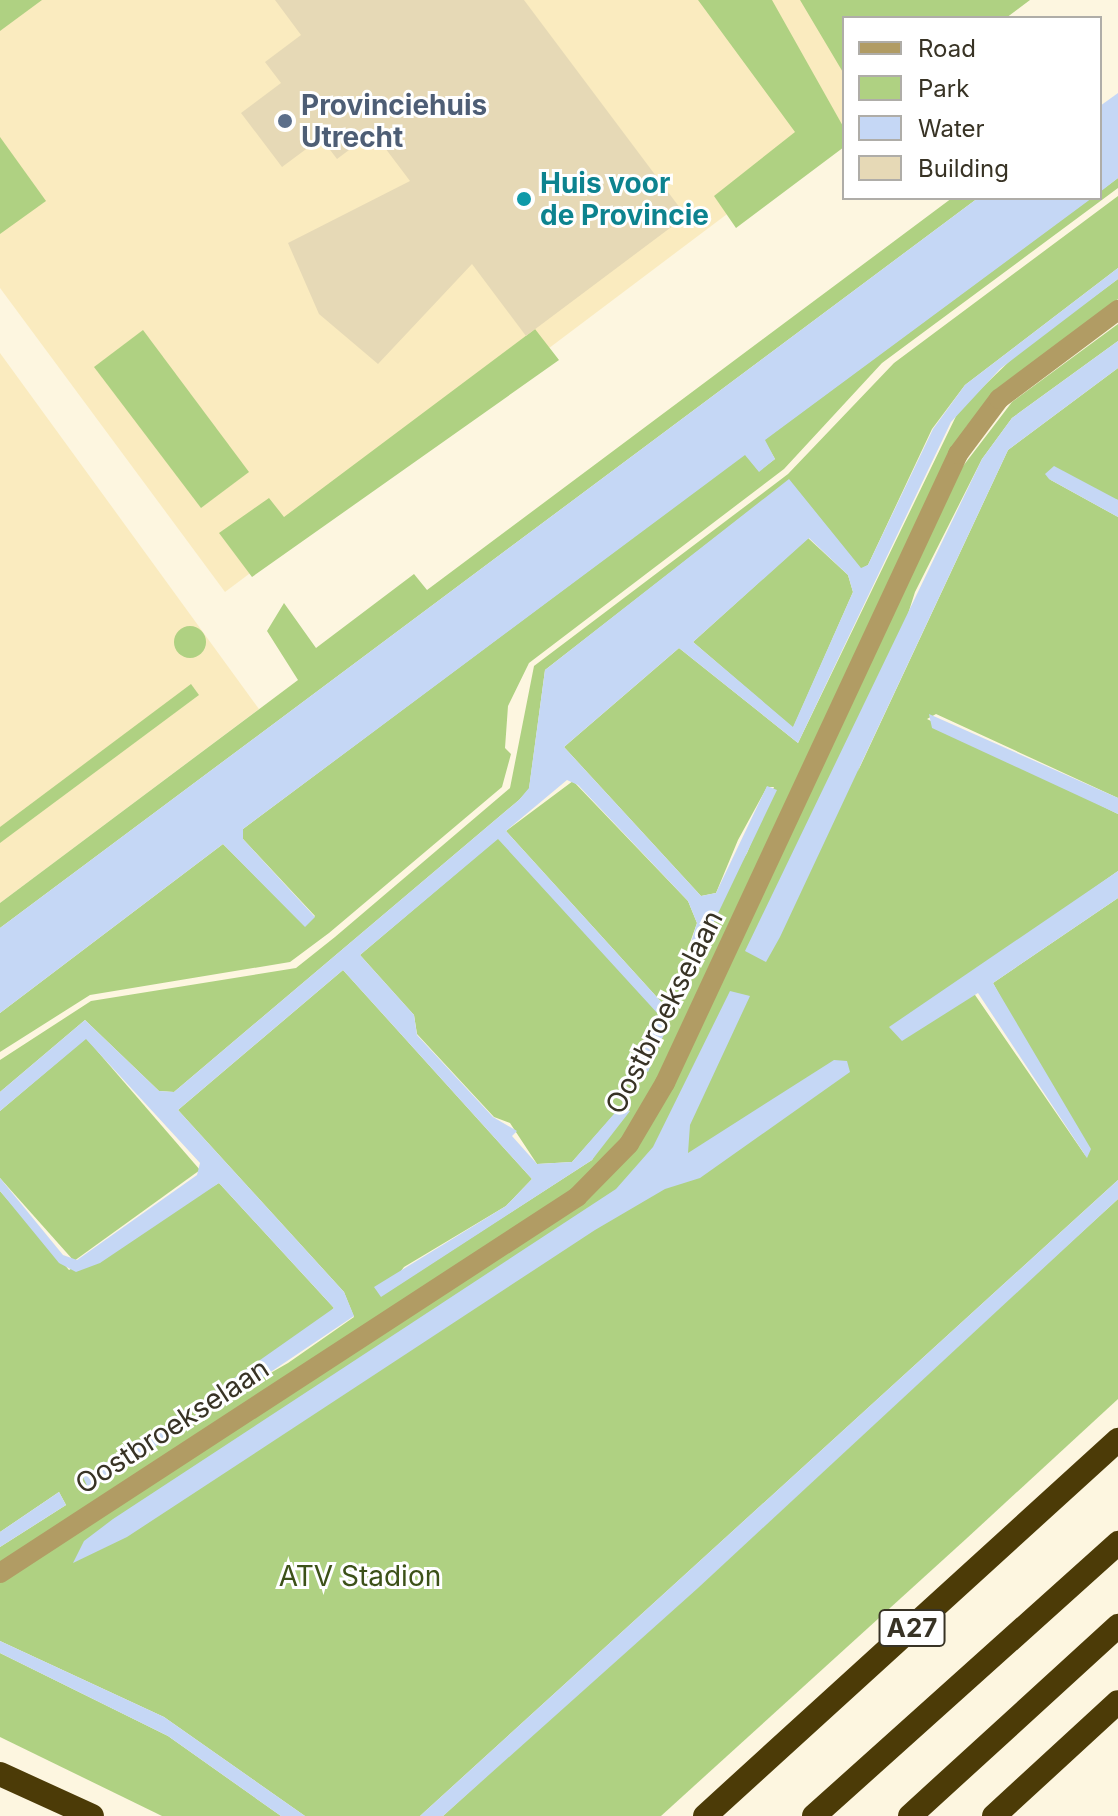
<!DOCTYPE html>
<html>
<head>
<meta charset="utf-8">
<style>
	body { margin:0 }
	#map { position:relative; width:1118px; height:1816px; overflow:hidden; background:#fdf6e0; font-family:Inter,sans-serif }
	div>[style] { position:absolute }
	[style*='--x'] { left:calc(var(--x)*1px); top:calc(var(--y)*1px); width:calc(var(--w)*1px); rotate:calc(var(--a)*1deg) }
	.built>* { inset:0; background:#faebbf }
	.green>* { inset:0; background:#afd182 }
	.round { border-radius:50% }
	.water>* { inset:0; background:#c5d7f5 }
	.building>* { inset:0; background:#e6d9b6 }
	.minor>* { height:20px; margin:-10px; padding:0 10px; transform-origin:10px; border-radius:10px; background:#b19c64 }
	.motorway>* { height:24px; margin:-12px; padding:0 12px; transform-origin:12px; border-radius:12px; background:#4c3b07 }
	.dots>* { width:22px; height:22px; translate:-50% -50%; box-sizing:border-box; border:4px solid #fff; border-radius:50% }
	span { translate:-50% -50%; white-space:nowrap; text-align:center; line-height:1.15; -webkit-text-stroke:6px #fff; paint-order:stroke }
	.shield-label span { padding:2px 6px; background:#fff; border:2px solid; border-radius:6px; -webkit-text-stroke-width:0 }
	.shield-label { font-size:26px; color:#383325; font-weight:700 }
	.service-label { font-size:28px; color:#4e5e75; font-weight:700 }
	.left { translate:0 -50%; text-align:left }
	.culture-label { font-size:28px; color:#0d838f; font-weight:700 }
	.street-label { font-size:28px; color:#383325 }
	.park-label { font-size:28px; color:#3c5118 }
	.legend { position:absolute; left:842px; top:16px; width:260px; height:184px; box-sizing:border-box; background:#fff; border:2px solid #afada8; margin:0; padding:10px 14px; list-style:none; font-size:24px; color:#383325 }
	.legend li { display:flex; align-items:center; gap:16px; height:40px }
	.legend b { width:40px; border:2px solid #afada8 }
</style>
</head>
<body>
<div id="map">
	<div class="built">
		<div style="clip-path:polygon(0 0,830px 0,844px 21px,844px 126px,225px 592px,0 288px)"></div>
		<div style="clip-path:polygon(0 353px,259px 709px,0 903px)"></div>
	</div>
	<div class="green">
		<div style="clip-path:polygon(0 0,42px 0,0 31px)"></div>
		<div style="clip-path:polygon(698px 0,772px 0,844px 128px,844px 147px,736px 228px,714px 196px,795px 132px)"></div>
		<div style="clip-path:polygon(800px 0,1030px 0,1006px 18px,844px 18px,844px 74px)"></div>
		<div style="clip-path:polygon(0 137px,46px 201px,0 234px)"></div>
		<div style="clip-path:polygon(1118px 178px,1118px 188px,882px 363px,784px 469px,529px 663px,508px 706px,505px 748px,511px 754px,502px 787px,329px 933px,290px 962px,90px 995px,0 1052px,0 1013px,223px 844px,305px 926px,315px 916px,243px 839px,243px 829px,745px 454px,759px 471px,775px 459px,764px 440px)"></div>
		<div style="clip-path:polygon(1118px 196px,1118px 268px,965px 385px,932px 429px,868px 565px,861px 569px,789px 480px,545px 670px,529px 789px,519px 800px,174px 1092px,159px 1091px,85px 1020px,0 1092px,0 1060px,91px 1001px,296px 968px,335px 937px,510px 788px,534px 666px,788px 474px,894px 363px)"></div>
		<div style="clip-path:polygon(952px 198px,978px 198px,0 928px,0 903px,298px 680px,267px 631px,284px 603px,316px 648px,414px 574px,427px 590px)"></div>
		<div style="clip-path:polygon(1118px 279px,1118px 299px,1008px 382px,966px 427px,957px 474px,1012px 402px,1118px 324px,1118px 341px,1012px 418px,982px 459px,915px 592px,858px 771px,1008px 450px,1118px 368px,1118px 500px,1049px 479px,1118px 517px,1118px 798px,936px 714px,927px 719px,1118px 814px,1118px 871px,1036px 929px,973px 992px,1087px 1158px,993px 983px,1118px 898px,1118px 1180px,420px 1816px,305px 1816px,164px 1717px,0 1641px,0 1547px,66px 1505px,59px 1492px,0 1532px,0 1191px,69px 1270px,219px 1183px,334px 1308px,267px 1375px,288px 1363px,354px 1317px,344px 1292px,178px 1110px,343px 970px,532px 1179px,506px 1206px,404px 1267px,381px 1296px,592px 1160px,620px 1108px,572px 1162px,537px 1164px,510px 1123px,494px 1117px,417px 1034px,414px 1015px,360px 955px,498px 838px,660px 1015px,635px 1065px,640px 1071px,664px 1005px,506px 831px,573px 781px,688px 901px,697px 923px,686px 954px,747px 853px,774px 787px,767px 787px,738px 840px,716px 893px,701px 896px,564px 747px,679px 648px,798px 743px,959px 410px,1019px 352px)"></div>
		<div style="clip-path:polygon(535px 329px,559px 360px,252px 577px,219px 533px,269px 498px,284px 517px)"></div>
		<div style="clip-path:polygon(143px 330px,249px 472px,201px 508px,94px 367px)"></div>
		<div style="clip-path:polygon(808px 538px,848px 575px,853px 592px,793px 728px,693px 642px)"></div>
		<div class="round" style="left:174px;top:626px;width:32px;height:32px"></div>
		<div style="clip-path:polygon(191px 684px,199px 695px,0 843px,0 827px)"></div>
		<div style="clip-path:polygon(86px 1038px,200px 1170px,74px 1261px,0 1178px,0 1111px)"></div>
		<div style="clip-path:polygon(1118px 1199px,1118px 1399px,966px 1539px,661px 1816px,443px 1816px)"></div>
		<div style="clip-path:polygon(0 1653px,168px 1736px,281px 1816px,162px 1816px,0 1737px)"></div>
	</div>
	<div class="water">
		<div style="clip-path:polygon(1118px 93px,1118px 178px,1100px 192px,1100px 106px)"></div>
		<div style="clip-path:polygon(978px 198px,1092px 198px,765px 440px,775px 459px,759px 472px,745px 455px,243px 829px,243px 839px,315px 917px,305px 927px,223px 844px,0 1013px,0 928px)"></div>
		<div style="clip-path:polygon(evenodd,1118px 268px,1118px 279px,1000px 369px,951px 422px,798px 743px,679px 648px,564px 747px,701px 896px,716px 893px,767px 786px,777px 790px,689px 974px,682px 971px,697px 923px,688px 901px,578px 785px,567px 780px,506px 831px,664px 1005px,670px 997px,678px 1001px,648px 1072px,635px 1065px,659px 1015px,498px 839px,360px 955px,414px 1015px,417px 1035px,493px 1117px,517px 1131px,512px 1136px,537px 1164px,572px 1162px,620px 1107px,630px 1111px,592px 1160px,381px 1297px,374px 1287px,506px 1206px,532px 1179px,343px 970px,178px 1110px,344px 1292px,354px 1316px,223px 1404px,213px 1393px,334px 1308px,219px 1183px,100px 1263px,76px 1272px,59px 1263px,0 1191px,0 1178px,63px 1255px,77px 1260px,197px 1175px,200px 1163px,86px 1039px,0 1111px,0 1092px,85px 1020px,159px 1091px,174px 1092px,519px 800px,529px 788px,545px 670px,789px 479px,861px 568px,868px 565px,933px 429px,965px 385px,1118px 268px,809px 538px,848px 575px,853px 592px,793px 727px,693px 642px,809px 538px)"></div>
		<div style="clip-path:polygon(1118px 341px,1118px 368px,1008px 450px,780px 937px,766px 962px,745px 951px,982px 459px,1012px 418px)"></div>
		<div style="clip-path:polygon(1054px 466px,1118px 500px,1118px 517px,1049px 479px,1045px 474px)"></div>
		<div style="clip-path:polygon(929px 714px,1118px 798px,1118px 814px,932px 728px)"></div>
		<div style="clip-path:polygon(1118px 871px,1118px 898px,993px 983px,1091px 1149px,1087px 1158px,978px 993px,902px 1041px,889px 1027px)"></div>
		<div style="clip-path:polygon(730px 991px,750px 996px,690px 1125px,688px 1153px,834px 1060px,847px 1061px,850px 1072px,700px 1178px,665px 1189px,595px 1230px,127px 1537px,73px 1563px,84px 1541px,113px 1519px,616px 1189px,653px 1147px)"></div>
		<div style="clip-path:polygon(1118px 1180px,1118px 1199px,698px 1588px,443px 1816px,420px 1816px)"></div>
		<div style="clip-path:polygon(188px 1412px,193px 1422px,89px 1490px,83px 1477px)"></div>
		<div style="clip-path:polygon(59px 1492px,66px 1505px,0 1547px,0 1532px)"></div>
		<div style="clip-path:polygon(0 1641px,164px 1717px,305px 1816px,281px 1816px,168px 1736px,0 1653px)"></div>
	</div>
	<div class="building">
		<div style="clip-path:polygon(275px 0,524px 0,686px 216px,526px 336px,472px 264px,378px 364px,319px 314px,288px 243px,410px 181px,373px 132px,337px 159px,321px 138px,282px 167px,241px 113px,281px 83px,265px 62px,301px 35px)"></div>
	</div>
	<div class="minor">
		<div style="--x:0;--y:1573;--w:689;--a:-33.09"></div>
		<div style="--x:577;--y:1197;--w:74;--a:-45.5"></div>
		<div style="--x:629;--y:1144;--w:71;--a:-59.5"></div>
		<div style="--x:665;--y:1083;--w:694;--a:-65.02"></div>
		<div style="--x:958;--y:454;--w:69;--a:-53.3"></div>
		<div style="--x:999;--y:399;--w:149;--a:-36.8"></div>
	</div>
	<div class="motorway">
		<div style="--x:0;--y:1774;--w:101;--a:24.5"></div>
		<div style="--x:705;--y:1816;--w:559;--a:-42.32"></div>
		<div style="--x:814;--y:1816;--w:409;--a:-41.9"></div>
		<div style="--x:910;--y:1816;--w:282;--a:-42.4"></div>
		<div style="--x:994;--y:1816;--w:168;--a:-42.6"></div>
	</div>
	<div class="dots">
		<div style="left:285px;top:121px;background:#5c6f8a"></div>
		<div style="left:524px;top:199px;background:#0f9aa8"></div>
	</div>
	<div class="shield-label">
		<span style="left:912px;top:1628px">A27</span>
	</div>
	<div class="service-label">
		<span class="left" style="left:301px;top:121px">Provinciehuis<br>Utrecht</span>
	</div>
	<div class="culture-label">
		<span class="left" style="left:540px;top:199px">Huis voor<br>de Provincie</span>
	</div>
	<div class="street-label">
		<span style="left:664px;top:1012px;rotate:-63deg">Oostbroekselaan</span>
		<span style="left:172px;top:1426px;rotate:-33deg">Oostbroekselaan</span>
	</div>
	<div class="park-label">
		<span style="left:360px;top:1576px">ATV Stadion</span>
	</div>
	<ul class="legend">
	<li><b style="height:10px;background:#b19c64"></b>Road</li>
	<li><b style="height:22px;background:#afd182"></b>Park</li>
	<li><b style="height:22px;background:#c5d7f5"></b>Water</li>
	<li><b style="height:22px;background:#e6d9b6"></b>Building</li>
	</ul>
</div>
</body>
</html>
